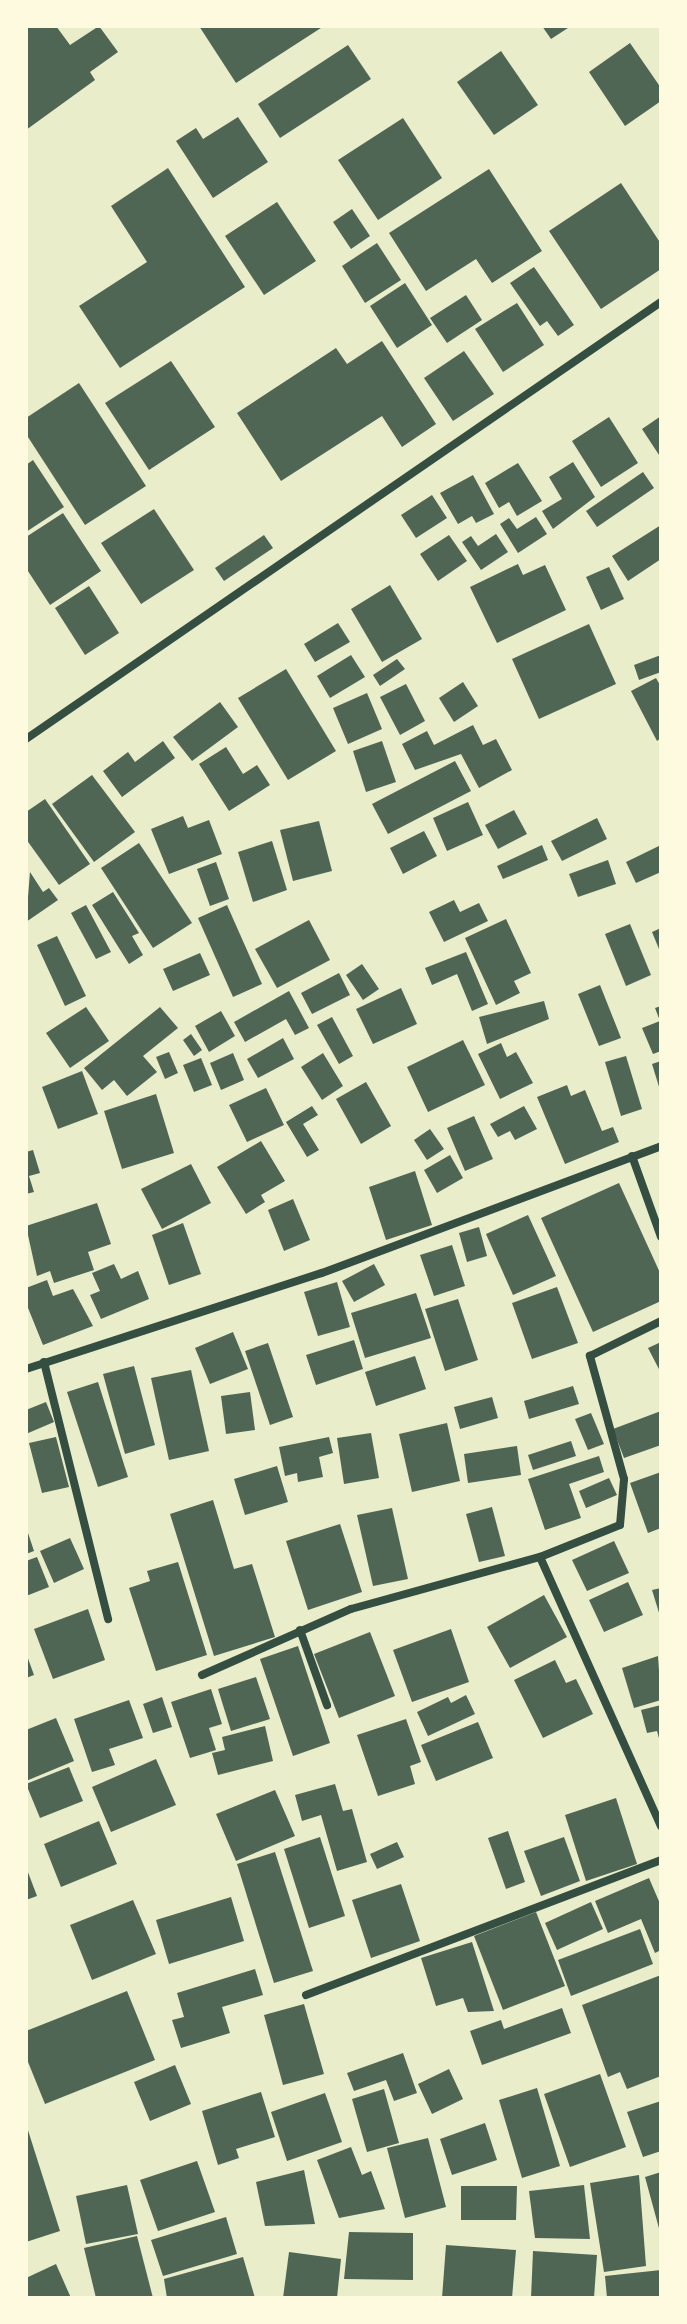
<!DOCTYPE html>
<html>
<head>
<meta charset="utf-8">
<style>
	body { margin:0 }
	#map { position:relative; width:687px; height:2324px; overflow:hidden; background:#e9edc9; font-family:"Libre Baskerville",serif }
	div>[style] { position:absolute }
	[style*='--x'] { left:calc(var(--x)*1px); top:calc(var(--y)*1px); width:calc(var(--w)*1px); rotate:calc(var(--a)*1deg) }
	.building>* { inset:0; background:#4f6655 }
	.minor>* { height:8px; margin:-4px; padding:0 4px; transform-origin:4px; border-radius:4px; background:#344e41 }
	span { translate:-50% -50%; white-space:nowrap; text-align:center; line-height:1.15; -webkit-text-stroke:8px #fefae0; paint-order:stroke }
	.frame { position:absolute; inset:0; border:28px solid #fefae0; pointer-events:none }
</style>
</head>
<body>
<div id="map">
	<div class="building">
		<div style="clip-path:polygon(26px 26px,56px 26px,70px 45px,99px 26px,118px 52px,90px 72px,95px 80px,26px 130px)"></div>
		<div style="clip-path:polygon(199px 26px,324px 26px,236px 83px)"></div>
		<div style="clip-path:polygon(542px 26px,571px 26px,551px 39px)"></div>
		<div style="clip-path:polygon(630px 43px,661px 88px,661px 101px,625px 126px,589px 72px)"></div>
		<div style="clip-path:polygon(348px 45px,371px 79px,280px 138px,258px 104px)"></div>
		<div style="clip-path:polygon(501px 51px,538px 105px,494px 135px,457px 82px)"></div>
		<div style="clip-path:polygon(238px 117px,268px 162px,213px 198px,176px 141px,196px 128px,203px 139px)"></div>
		<div style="clip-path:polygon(403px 118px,442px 178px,378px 220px,338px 160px)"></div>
		<div style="clip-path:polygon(168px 168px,245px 287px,120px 368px,79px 306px,147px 262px,111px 206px)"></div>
		<div style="clip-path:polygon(489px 169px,542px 251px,492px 283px,476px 259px,426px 291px,389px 233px)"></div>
		<div style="clip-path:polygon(621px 183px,661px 244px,661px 269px,601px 309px,549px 231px)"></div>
		<div style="clip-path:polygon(277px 202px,316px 261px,264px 295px,225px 236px)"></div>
		<div style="clip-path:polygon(352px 209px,370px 236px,351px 249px,333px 222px)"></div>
		<div style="clip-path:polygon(377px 243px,401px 280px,365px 303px,342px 266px)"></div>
		<div style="clip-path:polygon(534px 267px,574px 325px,558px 336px,547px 321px,540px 326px,510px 283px)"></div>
		<div style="clip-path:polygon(405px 283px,432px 325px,397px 348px,370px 306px)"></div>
		<div style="clip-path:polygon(466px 295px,482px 320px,447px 343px,430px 318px)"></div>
		<div style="clip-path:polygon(517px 303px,544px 345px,503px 372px,475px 329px)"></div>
		<div style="clip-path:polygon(382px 341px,436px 424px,402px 447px,382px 416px,281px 481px,237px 413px,336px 348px,347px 364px)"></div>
		<div style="clip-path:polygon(464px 351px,494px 394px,453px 421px,424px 378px)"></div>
		<div style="clip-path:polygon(171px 361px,215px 427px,149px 470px,105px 403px)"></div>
		<div style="clip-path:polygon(79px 383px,146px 486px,85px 525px,26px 434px,26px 418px)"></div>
		<div style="clip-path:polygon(661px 416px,661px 458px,642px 429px)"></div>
		<div style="clip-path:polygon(609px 417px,638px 463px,601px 487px,572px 441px)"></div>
		<div style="clip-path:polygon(33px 460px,64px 507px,26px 532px,26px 465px)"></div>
		<div style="clip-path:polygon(573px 462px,595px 497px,553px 529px,542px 511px,562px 499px,549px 477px)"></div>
		<div style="clip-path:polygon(518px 463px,542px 501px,517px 516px,509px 502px,499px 508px,485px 483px)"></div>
		<div style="clip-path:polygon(643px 472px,654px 488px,597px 527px,586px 511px)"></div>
		<div style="clip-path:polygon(473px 475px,494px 514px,476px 523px,472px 516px,458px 524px,440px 493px)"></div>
		<div style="clip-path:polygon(432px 495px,447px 518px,416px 538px,401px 515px)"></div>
		<div style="clip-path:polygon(154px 509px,194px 570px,141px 604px,101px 543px)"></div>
		<div style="clip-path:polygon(63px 513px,101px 571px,50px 605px,26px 568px,26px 537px)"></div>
		<div style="clip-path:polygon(536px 517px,547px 534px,518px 553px,500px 524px,509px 518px,517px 529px)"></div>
		<div style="clip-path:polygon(661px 525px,661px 559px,628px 581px,612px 556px)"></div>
		<div style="clip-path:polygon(496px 534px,508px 552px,481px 570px,462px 542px,471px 536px,478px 546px)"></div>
		<div style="clip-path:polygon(264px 535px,273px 548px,224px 581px,215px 568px)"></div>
		<div style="clip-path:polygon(449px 535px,467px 561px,438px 581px,420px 554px)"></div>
		<div style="clip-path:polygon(518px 564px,523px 575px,545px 565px,566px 610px,497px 643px,470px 587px)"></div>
		<div style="clip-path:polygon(609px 567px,624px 599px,601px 610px,586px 577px)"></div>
		<div style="clip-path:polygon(390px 585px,422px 639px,382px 662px,351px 609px)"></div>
		<div style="clip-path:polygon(89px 586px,119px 633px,85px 655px,55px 608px)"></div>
		<div style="clip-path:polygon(338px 623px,350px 642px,315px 662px,304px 644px)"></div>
		<div style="clip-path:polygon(589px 624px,616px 684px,539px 719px,512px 659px)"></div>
		<div style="clip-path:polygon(351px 655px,365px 677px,330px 698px,317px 676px)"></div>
		<div style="clip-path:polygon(661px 655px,661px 672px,639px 680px,634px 665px)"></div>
		<div style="clip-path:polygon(397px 659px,405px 669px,380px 686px,373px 675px)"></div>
		<div style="clip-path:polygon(286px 669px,336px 751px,288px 780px,238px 698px)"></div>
		<div style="clip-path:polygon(656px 678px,661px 687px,661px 738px,657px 741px,631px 691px)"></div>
		<div style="clip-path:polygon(463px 682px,478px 706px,454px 722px,439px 698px)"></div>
		<div style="clip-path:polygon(406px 684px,425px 721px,400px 735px,380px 697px)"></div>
		<div style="clip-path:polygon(367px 693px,382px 729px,348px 744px,333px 708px)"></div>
		<div style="clip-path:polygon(220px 702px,238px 727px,192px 761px,173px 737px)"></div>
		<div style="clip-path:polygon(473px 725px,483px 745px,496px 739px,512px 770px,479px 788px,461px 754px,415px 770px,402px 744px,427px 731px,434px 745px)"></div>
		<div style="clip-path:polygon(163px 741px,175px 758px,122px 797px,103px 771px,128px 752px,135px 762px)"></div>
		<div style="clip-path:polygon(382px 741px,396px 782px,366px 792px,353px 751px)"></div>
		<div style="clip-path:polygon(226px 747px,243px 774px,257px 765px,270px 785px,229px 811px,199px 764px)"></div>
		<div style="clip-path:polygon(455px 761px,471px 791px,388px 834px,372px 804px)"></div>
		<div style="clip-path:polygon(92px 775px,135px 832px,94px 862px,52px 804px)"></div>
		<div style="clip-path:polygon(45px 799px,90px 864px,59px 885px,26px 839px,26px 812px)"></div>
		<div style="clip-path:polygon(468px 802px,483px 835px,447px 851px,433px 818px)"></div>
		<div style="clip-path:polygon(514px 810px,527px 834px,498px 849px,485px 825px)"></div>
		<div style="clip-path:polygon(183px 816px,188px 828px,209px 820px,222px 854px,169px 874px,151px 829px)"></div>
		<div style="clip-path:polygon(597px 818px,607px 839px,562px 861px,551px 841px)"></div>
		<div style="clip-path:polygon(319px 821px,332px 871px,293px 881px,280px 830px)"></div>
		<div style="clip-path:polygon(424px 831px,437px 856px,403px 874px,390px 848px)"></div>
		<div style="clip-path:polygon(272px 841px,287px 890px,253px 902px,238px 852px)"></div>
		<div style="clip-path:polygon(139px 843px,192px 923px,153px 948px,101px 868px)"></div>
		<div style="clip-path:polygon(542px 845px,548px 860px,503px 879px,497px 866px)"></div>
		<div style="clip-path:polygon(661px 845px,661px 872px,636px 883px,626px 862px)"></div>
		<div style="clip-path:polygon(608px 860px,616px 884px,578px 897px,569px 874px)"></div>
		<div style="clip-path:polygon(216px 862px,229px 899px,210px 906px,197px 869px)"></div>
		<div style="clip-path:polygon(30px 872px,43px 892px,49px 888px,58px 900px,26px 922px)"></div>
		<div style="clip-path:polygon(113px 892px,139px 933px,132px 936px,143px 955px,129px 964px,92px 905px)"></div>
		<div style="clip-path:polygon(454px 900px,460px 912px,479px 903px,488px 921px,444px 942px,429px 912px)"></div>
		<div style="clip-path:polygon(86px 905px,111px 952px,96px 959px,71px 913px)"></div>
		<div style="clip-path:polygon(227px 905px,262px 984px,233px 997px,198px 918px)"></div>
		<div style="clip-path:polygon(506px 919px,531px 973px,514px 981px,520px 993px,496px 1005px,465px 938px)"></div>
		<div style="clip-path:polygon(309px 920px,330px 960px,277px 988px,255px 949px)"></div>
		<div style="clip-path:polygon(630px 924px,651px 975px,626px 986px,605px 934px)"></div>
		<div style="clip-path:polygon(661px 928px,661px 948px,659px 949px,652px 932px)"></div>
		<div style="clip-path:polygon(57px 936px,86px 996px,65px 1006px,37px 945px)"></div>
		<div style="clip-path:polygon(466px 952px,488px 1004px,472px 1011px,457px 974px,432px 985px,425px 968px)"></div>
		<div style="clip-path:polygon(200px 953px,210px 975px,173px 991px,163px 969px)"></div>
		<div style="clip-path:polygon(362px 964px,379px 989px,363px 1000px,346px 975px)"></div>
		<div style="clip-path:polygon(339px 973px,350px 995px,312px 1014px,301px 993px)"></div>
		<div style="clip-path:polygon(600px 985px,621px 1038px,599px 1046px,578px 994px)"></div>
		<div style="clip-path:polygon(401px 988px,417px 1024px,373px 1044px,356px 1009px)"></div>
		<div style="clip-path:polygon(289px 991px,309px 1028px,295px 1035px,286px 1019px,245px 1042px,234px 1022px)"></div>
		<div style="clip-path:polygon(544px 1001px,549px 1019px,487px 1044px,479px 1017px)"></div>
		<div style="clip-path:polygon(661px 1006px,661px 1051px,653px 1054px,642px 1028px,660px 1021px,655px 1008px)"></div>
		<div style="clip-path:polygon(86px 1007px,109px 1041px,70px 1068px,46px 1033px)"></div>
		<div style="clip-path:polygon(160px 1007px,178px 1028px,143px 1056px,157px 1072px,127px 1096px,114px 1080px,102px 1090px,84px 1068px)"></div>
		<div style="clip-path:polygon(221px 1011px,235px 1036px,209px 1052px,195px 1026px)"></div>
		<div style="clip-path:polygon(332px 1017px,353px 1056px,339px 1064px,317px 1025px)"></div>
		<div style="clip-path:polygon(191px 1034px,202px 1050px,194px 1056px,183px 1040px)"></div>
		<div style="clip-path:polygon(283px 1038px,294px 1059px,258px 1078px,247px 1059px)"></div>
		<div style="clip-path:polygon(463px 1040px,485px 1085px,428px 1112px,407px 1067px)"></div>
		<div style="clip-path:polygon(501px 1043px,507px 1057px,516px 1052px,533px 1083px,500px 1099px,478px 1054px)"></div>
		<div style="clip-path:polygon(169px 1052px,178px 1073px,165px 1079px,156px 1057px)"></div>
		<div style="clip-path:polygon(233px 1053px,244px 1080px,221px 1090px,210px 1063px)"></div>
		<div style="clip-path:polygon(323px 1053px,343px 1086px,322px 1100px,301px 1067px)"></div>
		<div style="clip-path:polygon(626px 1056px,642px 1109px,621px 1116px,605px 1062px)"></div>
		<div style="clip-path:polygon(201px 1058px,212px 1085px,194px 1092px,183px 1065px)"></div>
		<div style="clip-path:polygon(661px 1061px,661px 1090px,660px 1090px,652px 1064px)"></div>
		<div style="clip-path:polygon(82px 1071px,98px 1114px,58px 1129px,42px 1087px)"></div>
		<div style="clip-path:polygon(366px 1082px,391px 1126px,361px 1144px,336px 1099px)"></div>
		<div style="clip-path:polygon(567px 1085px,571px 1096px,585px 1090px,602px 1131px,613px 1127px,619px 1142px,565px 1164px,537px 1097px)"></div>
		<div style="clip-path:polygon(266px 1088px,284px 1125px,247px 1142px,229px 1105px)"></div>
		<div style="clip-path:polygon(156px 1094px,174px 1153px,122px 1169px,104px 1111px)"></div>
		<div style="clip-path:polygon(312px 1106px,318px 1115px,303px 1124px,319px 1150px,307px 1157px,286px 1122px)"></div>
		<div style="clip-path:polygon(524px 1106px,537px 1129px,515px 1140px,510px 1131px,498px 1137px,490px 1124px)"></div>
		<div style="clip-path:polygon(474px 1116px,493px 1159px,465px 1171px,447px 1128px)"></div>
		<div style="clip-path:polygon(430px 1129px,444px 1149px,427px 1160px,414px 1140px)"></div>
		<div style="clip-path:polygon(261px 1141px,285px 1181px,261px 1195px,265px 1202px,246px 1214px,217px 1167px)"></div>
		<div style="clip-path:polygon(33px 1150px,40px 1173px,29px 1176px,34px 1192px,26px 1194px,26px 1152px)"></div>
		<div style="clip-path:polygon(450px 1155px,463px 1178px,437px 1193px,424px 1170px)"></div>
		<div style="clip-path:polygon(191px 1164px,211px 1203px,162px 1229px,141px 1189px)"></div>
		<div style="clip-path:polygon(415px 1171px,432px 1225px,386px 1240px,369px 1187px)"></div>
		<div style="clip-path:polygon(619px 1183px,661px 1275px,661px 1301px,593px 1332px,541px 1218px)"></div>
		<div style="clip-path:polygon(293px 1199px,310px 1240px,284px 1251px,268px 1210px)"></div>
		<div style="clip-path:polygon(97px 1203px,111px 1244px,88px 1252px,94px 1270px,54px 1283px,50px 1271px,37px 1276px,26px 1226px)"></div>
		<div style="clip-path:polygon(528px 1215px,556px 1276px,513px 1295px,486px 1234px)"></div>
		<div style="clip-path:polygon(183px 1223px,201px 1274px,169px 1285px,152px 1235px)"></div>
		<div style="clip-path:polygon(479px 1227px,487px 1256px,467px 1262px,459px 1233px)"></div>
		<div style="clip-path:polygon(452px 1245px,465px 1286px,434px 1296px,420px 1255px)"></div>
		<div style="clip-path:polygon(114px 1264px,121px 1279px,138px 1271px,149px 1299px,101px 1319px,90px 1295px,100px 1291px,92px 1273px)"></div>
		<div style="clip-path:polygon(374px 1264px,385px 1285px,354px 1302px,342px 1281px)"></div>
		<div style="clip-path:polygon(47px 1280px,53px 1296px,73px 1289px,93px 1326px,43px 1345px,26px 1303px,26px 1288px)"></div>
		<div style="clip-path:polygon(337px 1282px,350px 1327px,318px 1336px,304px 1292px)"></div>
		<div style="clip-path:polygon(557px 1287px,578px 1343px,532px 1359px,512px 1303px)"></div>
		<div style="clip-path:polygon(416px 1293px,431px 1338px,365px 1358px,351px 1313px)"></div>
		<div style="clip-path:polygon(458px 1299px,478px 1360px,445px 1371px,425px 1309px)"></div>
		<div style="clip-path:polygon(233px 1332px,248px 1369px,210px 1384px,195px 1348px)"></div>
		<div style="clip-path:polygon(354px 1340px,363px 1369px,316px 1385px,306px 1355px)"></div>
		<div style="clip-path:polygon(661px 1342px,661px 1373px,648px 1348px)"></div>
		<div style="clip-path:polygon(268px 1343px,293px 1417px,270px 1425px,245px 1351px)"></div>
		<div style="clip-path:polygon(415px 1356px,426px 1389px,376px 1406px,365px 1372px)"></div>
		<div style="clip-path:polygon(134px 1366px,155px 1445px,125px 1454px,103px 1374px)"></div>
		<div style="clip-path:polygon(191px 1370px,209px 1451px,169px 1460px,151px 1378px)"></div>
		<div style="clip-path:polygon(98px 1382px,128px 1477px,98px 1487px,67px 1392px)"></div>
		<div style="clip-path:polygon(573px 1386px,579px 1404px,529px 1419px,524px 1401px)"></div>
		<div style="clip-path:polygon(250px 1392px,255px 1430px,226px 1434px,221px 1396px)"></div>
		<div style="clip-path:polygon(492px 1397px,498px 1418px,460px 1429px,454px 1407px)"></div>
		<div style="clip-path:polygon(46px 1402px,54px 1422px,26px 1434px,26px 1410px)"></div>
		<div style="clip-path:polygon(661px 1411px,661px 1445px,624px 1458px,613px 1429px)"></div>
		<div style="clip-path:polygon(591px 1413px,604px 1444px,588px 1450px,575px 1419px)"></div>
		<div style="clip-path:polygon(447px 1423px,460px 1481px,412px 1492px,399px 1434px)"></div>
		<div style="clip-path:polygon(371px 1433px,379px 1478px,344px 1484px,337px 1438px)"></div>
		<div style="clip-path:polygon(56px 1437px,69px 1487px,42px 1493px,29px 1443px)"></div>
		<div style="clip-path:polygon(329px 1437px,333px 1453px,319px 1457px,323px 1477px,298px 1482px,297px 1473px,285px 1476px,279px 1447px)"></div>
		<div style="clip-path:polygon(571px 1441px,576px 1456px,533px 1470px,528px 1455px)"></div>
		<div style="clip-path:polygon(517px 1446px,521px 1475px,468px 1483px,464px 1454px)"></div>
		<div style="clip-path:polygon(599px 1456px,604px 1472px,569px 1484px,581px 1518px,545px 1530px,528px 1479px)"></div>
		<div style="clip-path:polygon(277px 1466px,288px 1502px,245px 1515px,234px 1479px)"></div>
		<div style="clip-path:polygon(661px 1472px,661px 1528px,648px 1533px,630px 1483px)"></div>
		<div style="clip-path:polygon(609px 1478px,617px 1495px,586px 1508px,579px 1491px)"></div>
		<div style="clip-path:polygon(213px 1500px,234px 1569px,252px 1564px,275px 1637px,214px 1656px,170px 1514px)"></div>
		<div style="clip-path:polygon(492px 1507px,505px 1556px,479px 1562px,466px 1514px)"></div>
		<div style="clip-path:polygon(392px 1508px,408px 1579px,373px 1586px,357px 1515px)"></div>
		<div style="clip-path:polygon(340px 1524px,362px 1592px,308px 1610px,286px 1541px)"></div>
		<div style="clip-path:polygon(26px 1527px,34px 1551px,26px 1554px)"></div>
		<div style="clip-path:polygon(70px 1538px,84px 1569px,54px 1583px,40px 1551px)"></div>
		<div style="clip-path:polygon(614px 1541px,629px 1573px,587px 1591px,572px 1560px)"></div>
		<div style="clip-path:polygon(37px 1557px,49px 1587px,26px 1596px,26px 1561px)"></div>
		<div style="clip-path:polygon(178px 1562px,207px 1655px,156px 1671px,129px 1588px,150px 1581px,147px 1571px)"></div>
		<div style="clip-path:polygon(628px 1582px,643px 1615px,604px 1632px,589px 1600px)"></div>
		<div style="clip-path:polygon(661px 1588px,661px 1616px,660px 1616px,652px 1590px)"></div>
		<div style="clip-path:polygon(544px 1595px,567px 1637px,510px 1668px,487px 1627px)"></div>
		<div style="clip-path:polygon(88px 1609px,105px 1660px,53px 1679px,34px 1629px)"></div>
		<div style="clip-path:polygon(451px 1629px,469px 1682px,412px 1702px,393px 1650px)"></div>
		<div style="clip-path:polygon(370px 1632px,395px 1696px,339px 1718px,314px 1654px)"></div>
		<div style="clip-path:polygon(298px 1646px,330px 1743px,293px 1756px,260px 1659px)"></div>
		<div style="clip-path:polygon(26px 1653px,34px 1675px,26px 1678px)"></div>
		<div style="clip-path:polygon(658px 1656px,661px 1700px,634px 1708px,622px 1668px)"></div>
		<div style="clip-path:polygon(555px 1660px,566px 1683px,576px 1679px,593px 1714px,543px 1738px,514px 1680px)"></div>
		<div style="clip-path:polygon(256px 1677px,270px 1719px,231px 1731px,218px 1689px)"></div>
		<div style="clip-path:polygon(211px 1689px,222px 1724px,209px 1728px,216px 1750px,190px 1758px,171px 1702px)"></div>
		<div style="clip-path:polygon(466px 1695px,475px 1714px,428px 1736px,417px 1712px,448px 1697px,451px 1703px)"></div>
		<div style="clip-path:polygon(162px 1697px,172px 1727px,153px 1733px,143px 1704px)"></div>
		<div style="clip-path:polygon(129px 1700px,143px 1738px,109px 1749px,115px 1765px,92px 1772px,74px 1719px)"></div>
		<div style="clip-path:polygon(661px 1705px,661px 1742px,660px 1742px,657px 1731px,647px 1733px,641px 1710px)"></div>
		<div style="clip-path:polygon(56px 1718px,74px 1761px,26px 1781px,26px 1730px)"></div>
		<div style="clip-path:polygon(406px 1719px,421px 1762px,410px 1766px,415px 1784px,378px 1796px,357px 1735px)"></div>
		<div style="clip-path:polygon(478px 1722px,493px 1758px,436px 1781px,421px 1745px)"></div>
		<div style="clip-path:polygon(265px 1726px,273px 1761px,218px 1775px,212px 1753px,225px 1750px,222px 1737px)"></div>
		<div style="clip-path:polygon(156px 1759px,176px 1805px,111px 1832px,92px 1787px)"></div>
		<div style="clip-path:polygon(69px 1767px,83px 1801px,40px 1818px,26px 1784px)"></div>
		<div style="clip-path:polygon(335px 1784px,343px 1811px,352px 1809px,367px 1862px,337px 1871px,321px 1815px,302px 1821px,295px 1795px)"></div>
		<div style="clip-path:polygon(275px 1790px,295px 1836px,236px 1861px,216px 1814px)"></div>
		<div style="clip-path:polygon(616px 1798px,637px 1864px,586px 1881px,565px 1815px)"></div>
		<div style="clip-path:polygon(99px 1821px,117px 1864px,61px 1887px,44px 1844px)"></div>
		<div style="clip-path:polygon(508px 1831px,525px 1882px,506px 1889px,488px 1838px)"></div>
		<div style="clip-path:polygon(320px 1837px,345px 1916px,309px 1928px,284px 1849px)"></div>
		<div style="clip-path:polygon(564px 1837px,580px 1881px,541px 1896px,524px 1851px)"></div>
		<div style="clip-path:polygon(397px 1842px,404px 1857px,377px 1869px,370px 1854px)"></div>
		<div style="clip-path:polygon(275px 1852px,313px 1971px,274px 1983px,237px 1864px)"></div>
		<div style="clip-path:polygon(26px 1867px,37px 1896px,26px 1900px)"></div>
		<div style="clip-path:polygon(649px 1878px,661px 1906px,661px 1950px,655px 1953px,641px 1919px,608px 1933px,595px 1901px)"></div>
		<div style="clip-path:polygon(401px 1884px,420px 1941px,371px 1958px,352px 1900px)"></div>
		<div style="clip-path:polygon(231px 1897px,244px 1941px,169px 1964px,156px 1920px)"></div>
		<div style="clip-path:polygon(133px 1900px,156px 1954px,92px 1980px,70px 1925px)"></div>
		<div style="clip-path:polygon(591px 1902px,603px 1929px,557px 1950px,545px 1923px)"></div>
		<div style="clip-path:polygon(536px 1912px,565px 1986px,503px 2010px,474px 1936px)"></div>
		<div style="clip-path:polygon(640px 1929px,653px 1964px,571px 1996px,558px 1960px)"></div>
		<div style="clip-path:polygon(472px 1942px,494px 2011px,468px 2012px,463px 1998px,436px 2006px,421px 1958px)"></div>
		<div style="clip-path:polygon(255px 1969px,263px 1995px,222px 2007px,230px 2033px,181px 2048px,172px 2020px,184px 2017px,177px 1993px)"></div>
		<div style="clip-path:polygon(661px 1975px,661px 2076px,627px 2089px,620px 2072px,608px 2077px,582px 2005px)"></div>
		<div style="clip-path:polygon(127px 1991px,155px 2060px,45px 2104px,26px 2057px,26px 2031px)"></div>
		<div style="clip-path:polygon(304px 2004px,324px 2074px,283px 2085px,264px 2015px)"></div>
		<div style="clip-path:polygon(562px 2008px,571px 2033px,482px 2065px,470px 2031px,501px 2020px,504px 2029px)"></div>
		<div style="clip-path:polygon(403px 2053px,417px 2093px,394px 2101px,386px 2080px,354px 2091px,347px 2073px)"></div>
		<div style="clip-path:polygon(175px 2065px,191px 2104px,150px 2121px,134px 2082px)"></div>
		<div style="clip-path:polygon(449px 2069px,463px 2099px,432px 2114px,418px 2084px)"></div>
		<div style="clip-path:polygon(600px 2074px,626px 2147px,570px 2167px,544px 2094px)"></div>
		<div style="clip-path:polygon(537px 2088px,560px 2166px,522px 2178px,499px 2100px)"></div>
		<div style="clip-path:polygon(384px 2089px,399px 2143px,367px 2152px,352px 2099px)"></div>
		<div style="clip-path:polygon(261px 2092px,275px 2137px,236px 2149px,239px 2158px,218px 2165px,202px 2111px)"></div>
		<div style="clip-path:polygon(325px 2093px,342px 2142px,287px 2161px,271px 2112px)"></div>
		<div style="clip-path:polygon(661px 2101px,661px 2151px,643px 2157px,627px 2112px)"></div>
		<div style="clip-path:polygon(485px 2123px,497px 2160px,452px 2175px,440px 2139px)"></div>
		<div style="clip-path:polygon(26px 2124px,60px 2231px,26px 2242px)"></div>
		<div style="clip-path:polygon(428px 2138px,446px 2207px,405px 2218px,387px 2148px)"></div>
		<div style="clip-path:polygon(351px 2147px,362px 2175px,371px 2171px,385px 2209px,339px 2218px,317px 2160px)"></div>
		<div style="clip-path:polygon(197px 2161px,215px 2212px,158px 2231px,140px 2180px)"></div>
		<div style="clip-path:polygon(304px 2170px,315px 2224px,265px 2226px,256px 2182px)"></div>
		<div style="clip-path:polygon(661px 2172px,661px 2232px,660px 2232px,645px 2177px)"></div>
		<div style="clip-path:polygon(639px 2175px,646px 2266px,604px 2272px,590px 2183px)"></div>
		<div style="clip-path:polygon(127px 2185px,138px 2234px,86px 2244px,76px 2196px)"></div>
		<div style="clip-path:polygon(584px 2185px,590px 2239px,535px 2238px,529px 2191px)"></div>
		<div style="clip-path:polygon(461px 2186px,517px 2186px,516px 2220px,461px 2220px)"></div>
		<div style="clip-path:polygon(226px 2217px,237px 2254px,163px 2276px,151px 2240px)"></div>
		<div style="clip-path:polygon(349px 2232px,413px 2233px,413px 2280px,344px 2279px)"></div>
		<div style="clip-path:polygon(137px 2236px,153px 2298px,96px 2298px,84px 2248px)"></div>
		<div style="clip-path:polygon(446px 2245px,516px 2250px,512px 2298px,442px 2298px)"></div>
		<div style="clip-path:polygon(533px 2251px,597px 2255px,594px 2298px,531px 2298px)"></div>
		<div style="clip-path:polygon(289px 2252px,341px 2259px,337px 2298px,283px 2298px)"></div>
		<div style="clip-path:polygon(243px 2257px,255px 2298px,167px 2298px,164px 2279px)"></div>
		<div style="clip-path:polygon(56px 2264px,71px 2298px,26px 2298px,26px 2278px)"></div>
		<div style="clip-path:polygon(661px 2270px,661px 2298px,607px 2298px,605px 2276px)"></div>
	</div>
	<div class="minor">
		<div style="--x:26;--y:739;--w:771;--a:-34.54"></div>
		<div style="--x:632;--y:1156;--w:86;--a:70.3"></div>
		<div style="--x:44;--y:1362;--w:265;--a:76"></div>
		<div style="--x:26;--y:1369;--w:311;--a:-18"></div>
		<div style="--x:322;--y:1273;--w:362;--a:-20.5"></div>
		<div style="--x:540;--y:1557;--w:295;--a:65.8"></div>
		<div style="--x:300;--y:1630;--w:80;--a:70.2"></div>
		<div style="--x:202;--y:1675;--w:163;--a:-23.9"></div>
		<div style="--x:351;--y:1609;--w:196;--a:-15.4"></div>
		<div style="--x:540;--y:1557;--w:86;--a:-21.8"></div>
		<div style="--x:620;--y:1525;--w:46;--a:-85"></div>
		<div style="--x:624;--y:1479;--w:128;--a:-105.5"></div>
		<div style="--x:590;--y:1356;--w:79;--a:-26.2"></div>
		<div style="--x:306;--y:1995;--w:380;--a:-20.8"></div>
	</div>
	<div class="frame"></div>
</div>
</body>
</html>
